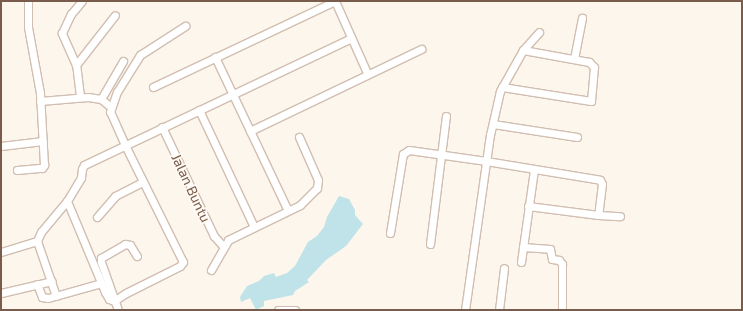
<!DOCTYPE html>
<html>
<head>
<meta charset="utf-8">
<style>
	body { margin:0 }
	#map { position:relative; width:743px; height:311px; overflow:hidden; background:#fdf6ec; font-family:"Exo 2",sans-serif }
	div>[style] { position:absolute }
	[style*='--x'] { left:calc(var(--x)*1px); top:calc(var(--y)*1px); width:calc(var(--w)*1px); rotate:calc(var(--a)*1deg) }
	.water>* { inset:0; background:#bfe3e8 }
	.roads { filter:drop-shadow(1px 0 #d1beb0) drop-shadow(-1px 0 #d1beb0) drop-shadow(0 1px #d1beb0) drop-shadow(0 -1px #d1beb0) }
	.minor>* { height:7px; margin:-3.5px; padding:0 3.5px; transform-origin:3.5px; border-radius:3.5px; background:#fff }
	span { translate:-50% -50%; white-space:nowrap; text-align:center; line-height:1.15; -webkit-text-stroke:3.5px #fffaf3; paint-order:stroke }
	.street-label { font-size:14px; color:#7a5c4d }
	.frame { position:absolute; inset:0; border:2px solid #7a5c4d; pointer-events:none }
</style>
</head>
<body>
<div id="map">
	<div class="water">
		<div style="clip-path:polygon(339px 196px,349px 199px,355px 210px,355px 215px,363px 224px,346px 246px,326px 260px,307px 280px,309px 282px,295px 291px,293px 295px,264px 301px,264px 306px,256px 310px,250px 298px,241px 302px,240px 297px,247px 286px,259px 281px,264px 276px,274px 273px,276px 277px,287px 273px,295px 266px,308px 242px,317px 236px,324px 227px,327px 217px)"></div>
	</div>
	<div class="roads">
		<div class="minor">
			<div style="--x:215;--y:57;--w:170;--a:64.6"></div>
			<div style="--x:574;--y:59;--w:42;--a:-79"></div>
			<div style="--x:76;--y:65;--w:63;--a:-52"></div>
			<div style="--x:153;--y:87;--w:201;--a:-25.3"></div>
			<div style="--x:335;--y:1;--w:79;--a:66"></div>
			<div style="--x:502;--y:87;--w:90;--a:8.9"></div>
			<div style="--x:591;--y:101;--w:34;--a:-85"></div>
			<div style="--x:594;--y:67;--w:7;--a:-135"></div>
			<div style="--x:589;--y:62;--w:67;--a:-169.7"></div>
			<div style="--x:80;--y:96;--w:31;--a:-97"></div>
			<div style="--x:76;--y:65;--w:35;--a:-114"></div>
			<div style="--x:62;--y:33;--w:21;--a:-65"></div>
			<div style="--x:71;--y:14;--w:17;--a:-50"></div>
			<div style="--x:101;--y:99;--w:44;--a:-59.9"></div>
			<div style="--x:40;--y:101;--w:48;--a:-4.8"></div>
			<div style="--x:88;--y:97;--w:13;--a:9"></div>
			<div style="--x:101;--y:99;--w:13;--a:39"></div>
			<div style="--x:199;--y:110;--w:129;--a:64.8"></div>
			<div style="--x:493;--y:124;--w:85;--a:8.8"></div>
			<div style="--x:162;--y:127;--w:121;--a:64.5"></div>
			<div style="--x:214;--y:236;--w:15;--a:48"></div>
			<div style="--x:250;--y:131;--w:190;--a:-25.6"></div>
			<div style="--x:1;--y:146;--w:42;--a:-6.8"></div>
			<div style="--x:17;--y:170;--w:25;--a:-5"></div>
			<div style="--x:42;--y:168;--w:4;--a:-56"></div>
			<div style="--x:44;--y:165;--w:72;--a:-93.2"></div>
			<div style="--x:40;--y:93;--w:67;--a:-100.3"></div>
			<div style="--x:28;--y:27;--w:26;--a:-90"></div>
			<div style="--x:67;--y:201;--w:99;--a:67.3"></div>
			<div style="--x:105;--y:292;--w:8;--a:60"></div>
			<div style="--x:109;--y:299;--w:5;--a:22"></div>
			<div style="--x:528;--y:206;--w:71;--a:7.3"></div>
			<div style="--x:97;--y:217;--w:28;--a:-49"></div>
			<div style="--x:115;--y:196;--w:31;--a:-27"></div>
			<div style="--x:390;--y:233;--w:80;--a:-80.7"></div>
			<div style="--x:403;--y:154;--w:7;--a:-34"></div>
			<div style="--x:409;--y:150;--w:78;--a:8.1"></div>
			<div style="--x:486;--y:161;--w:111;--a:9.3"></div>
			<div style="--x:596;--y:179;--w:4;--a:14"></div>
			<div style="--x:600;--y:180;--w:4;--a:63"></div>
			<div style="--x:602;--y:184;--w:31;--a:97"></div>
			<div style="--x:598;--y:215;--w:22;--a:3"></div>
			<div style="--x:430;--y:244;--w:129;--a:-82.9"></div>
			<div style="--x:523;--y:247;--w:27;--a:4"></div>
			<div style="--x:550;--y:249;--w:10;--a:79"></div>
			<div style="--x:552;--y:259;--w:7;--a:8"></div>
			<div style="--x:559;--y:260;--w:5;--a:53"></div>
			<div style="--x:562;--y:264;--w:46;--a:90"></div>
			<div style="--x:1;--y:252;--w:38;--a:-17"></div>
			<div style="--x:521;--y:262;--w:93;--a:-82"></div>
			<div style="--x:211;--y:270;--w:34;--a:-60"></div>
			<div style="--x:228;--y:240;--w:80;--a:-25.9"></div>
			<div style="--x:300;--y:205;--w:24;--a:-45"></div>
			<div style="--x:317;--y:188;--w:8;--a:-83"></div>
			<div style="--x:318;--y:180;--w:47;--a:-113.8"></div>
			<div style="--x:37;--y:284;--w:14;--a:69"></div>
			<div style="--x:42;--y:297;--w:6;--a:9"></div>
			<div style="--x:48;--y:298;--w:55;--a:-15.8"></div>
			<div style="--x:1;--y:293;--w:52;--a:-13.2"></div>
			<div style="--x:56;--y:296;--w:58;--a:-109.1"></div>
			<div style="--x:37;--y:241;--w:10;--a:-66"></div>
			<div style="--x:41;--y:232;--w:40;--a:-50"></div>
			<div style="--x:67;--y:201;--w:27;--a:-59"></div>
			<div style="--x:81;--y:178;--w:9;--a:-84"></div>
			<div style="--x:82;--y:169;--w:4;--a:-63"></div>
			<div style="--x:84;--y:165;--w:296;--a:-25.4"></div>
			<div style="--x:114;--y:301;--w:14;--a:-34"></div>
			<div style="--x:126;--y:293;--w:60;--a:-26.6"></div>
			<div style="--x:180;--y:266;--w:5;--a:-53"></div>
			<div style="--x:183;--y:262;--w:131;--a:-116.4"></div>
			<div style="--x:125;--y:145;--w:36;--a:-114"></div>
			<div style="--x:110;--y:112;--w:21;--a:-71"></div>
			<div style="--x:117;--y:92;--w:44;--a:-58.1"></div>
			<div style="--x:140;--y:55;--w:54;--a:-32.8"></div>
			<div style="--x:118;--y:310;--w:51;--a:-109.5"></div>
			<div style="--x:101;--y:262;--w:4;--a:-90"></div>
			<div style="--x:101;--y:258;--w:28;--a:-30"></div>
			<div style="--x:125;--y:244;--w:5;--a:11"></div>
			<div style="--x:130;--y:245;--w:13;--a:58"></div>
			<div style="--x:278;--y:310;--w:17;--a:0"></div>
			<div style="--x:465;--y:310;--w:177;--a:-81.9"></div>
			<div style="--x:490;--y:135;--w:45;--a:-77.2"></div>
			<div style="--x:500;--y:91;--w:47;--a:-60.7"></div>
			<div style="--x:523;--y:50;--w:24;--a:-48"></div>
			<div style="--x:499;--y:310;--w:42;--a:-83.2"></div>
		</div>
	</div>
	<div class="street-label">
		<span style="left:191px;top:188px;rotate:65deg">Jalan Buntu</span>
	</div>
	<div class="frame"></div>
</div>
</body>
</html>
